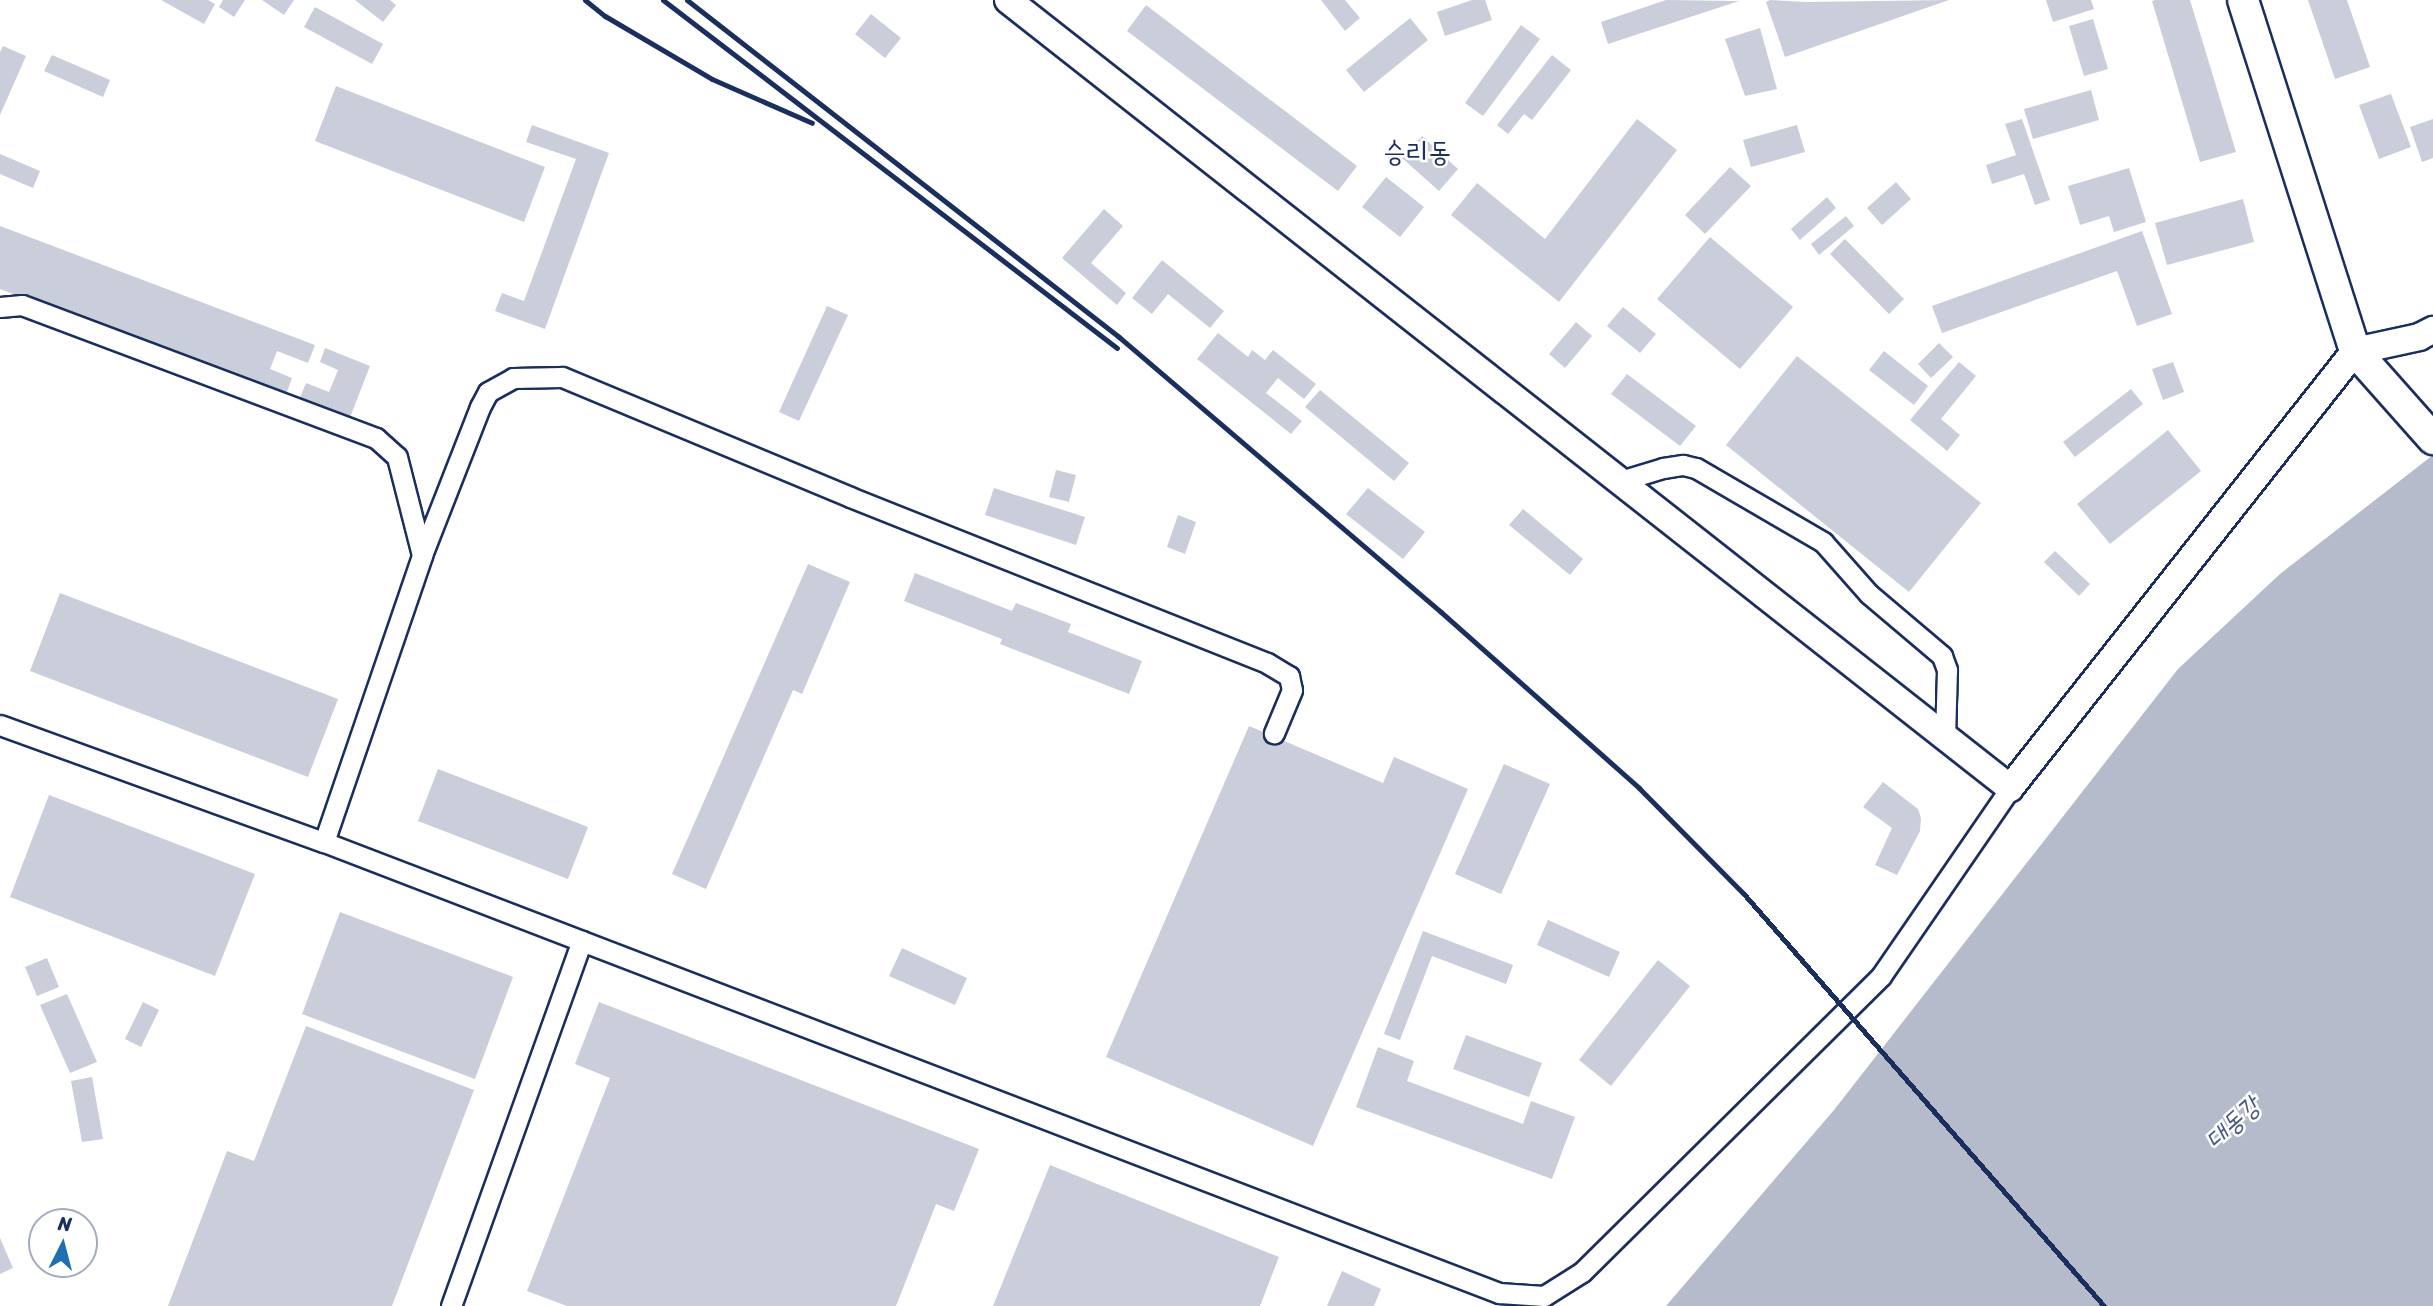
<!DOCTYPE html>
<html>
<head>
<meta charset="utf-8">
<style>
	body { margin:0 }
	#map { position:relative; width:2433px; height:1306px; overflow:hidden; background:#fff; font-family:Sriracha,"Poor Story",sans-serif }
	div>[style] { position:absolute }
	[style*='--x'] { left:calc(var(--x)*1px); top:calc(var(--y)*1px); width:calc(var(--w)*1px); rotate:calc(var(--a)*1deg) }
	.water>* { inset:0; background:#b5bbca }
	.building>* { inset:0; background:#caceda }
	.roads { filter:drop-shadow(2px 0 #1b2f5e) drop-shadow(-2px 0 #1b2f5e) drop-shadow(0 2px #1b2f5e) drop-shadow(0 -2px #1b2f5e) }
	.street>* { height:19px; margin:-9.5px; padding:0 9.5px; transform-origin:9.5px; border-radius:9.5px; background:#fff }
	.secondary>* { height:26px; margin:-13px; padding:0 13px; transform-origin:13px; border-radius:13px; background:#fff }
	.primary>* { height:30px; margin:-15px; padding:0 15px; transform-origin:15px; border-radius:15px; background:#fff }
	.rail>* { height:5px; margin:-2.5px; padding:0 2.5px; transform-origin:2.5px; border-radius:2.5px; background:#1b2f5e }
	span { translate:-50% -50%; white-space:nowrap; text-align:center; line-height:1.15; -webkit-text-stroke:5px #fff; paint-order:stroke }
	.water-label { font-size:26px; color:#49597e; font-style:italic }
	.quarter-label { font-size:28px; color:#1b2f5e }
	.north { position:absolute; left:28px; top:1208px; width:70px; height:70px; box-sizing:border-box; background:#fff; border:2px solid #a4acbf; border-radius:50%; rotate:6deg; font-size:19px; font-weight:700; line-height:28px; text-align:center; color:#1b2f5e }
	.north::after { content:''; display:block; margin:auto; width:24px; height:32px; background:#1f6fb2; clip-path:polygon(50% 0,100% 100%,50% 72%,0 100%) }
</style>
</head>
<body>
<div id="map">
	<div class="water">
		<div style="clip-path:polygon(2433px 455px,2433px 1306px,1666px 1306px,1834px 1110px,2178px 669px,2280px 574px)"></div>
	</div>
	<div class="building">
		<div style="clip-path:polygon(161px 0,208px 0,215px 4px,204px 24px)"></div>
		<div style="clip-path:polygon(223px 0,245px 0,234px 17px,219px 7px)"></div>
		<div style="clip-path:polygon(262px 0,294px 0,284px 15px)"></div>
		<div style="clip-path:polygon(355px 0,390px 0,396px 5px,383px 22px)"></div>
		<div style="clip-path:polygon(1321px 0,1345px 0,1360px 18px,1345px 31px)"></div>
		<div style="clip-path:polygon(1472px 0,1485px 0,1492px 20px,1445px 36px,1437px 12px)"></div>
		<div style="clip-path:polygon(1666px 0,1739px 1px,1608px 44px,1601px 22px)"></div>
		<div style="clip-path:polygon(1770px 0,1806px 2px,1949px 0,1785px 57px,1766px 2px)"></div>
		<div style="clip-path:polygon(2046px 0,2091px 0,2094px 9px,2053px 22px)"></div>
		<div style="clip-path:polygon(2155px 0,2190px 0,2236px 152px,2200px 162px,2152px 1px)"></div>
		<div style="clip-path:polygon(2308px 0,2347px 0,2370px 67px,2335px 79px)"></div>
		<div style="clip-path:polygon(1146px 5px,1357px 166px,1338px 191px,1127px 31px)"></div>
		<div style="clip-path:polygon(315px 7px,383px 44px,372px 64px,304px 27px)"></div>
		<div style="clip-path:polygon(871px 14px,901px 38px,885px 58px,855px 34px)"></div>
		<div style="clip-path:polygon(1410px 18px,1428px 40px,1364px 92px,1346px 70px)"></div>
		<div style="clip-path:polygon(2093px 19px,2108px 69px,2084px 76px,2069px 26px)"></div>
		<div style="clip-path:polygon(1521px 25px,1540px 39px,1483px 116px,1465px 103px)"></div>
		<div style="clip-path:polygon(1760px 28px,1777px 89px,1745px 96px,1725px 39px)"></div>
		<div style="clip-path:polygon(3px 46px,26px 56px,0 115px,0 52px)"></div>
		<div style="clip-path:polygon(52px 55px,110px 80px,103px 97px,44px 71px)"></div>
		<div style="clip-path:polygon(1552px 55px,1571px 70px,1532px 120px,1524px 114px,1508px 134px,1497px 125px)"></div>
		<div style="clip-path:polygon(336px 86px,545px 167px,524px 222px,315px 141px)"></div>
		<div style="clip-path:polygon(2091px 90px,2099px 120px,2033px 139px,2024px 109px)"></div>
		<div style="clip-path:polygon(2391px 94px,2411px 147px,2379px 159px,2359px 105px)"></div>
		<div style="clip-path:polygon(1637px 119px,1677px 150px,1559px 302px,1451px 215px,1477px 183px,1545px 239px)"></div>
		<div style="clip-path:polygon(2022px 119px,2050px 200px,2035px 205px,2024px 174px,1992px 184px,1986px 165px,2016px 155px,2005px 124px)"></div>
		<div style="clip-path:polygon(2433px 119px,2433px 158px,2422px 162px,2410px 127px)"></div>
		<div style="clip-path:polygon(532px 125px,609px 153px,545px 329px,495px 311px,502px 293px,524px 301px,576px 159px,526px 142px)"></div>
		<div style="clip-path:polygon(1797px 125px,1805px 152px,1751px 167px,1743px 140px)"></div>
		<div style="clip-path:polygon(1422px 136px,1458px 169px,1439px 191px,1402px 158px)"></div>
		<div style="clip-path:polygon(0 154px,40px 171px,33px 188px,0 174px)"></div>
		<div style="clip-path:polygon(1730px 167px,1751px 186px,1705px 234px,1685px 215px)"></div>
		<div style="clip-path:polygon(2129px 168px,2146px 222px,2114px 232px,2109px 216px,2080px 225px,2068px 186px)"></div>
		<div style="clip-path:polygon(1386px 177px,1424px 207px,1400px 237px,1362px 207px)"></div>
		<div style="clip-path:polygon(1896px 182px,1911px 199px,1882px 225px,1867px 208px)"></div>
		<div style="clip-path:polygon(1827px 197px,1836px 208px,1800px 240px,1791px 229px)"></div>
		<div style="clip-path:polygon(2243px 199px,2254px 242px,2167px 265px,2155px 223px)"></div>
		<div style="clip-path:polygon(1104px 209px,1123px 226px,1091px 263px,1126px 293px,1117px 305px,1062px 258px)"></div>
		<div style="clip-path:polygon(1846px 216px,1854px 226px,1819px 255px,1811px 244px)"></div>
		<div style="clip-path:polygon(0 226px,315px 345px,308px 363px,277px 351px,270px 369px,292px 378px,285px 397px,0 289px)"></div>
		<div style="clip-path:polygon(2142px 231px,2172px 314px,2137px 326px,2117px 271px,1942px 333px,1932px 306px)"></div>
		<div style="clip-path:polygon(1710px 237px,1793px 307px,1740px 369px,1657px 299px)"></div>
		<div style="clip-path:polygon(1845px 239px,1904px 299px,1889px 314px,1830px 254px)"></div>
		<div style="clip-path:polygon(1162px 260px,1224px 311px,1210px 328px,1168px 294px,1152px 314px,1132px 298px)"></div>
		<div style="clip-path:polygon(827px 306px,848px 315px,799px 421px,779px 412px)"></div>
		<div style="clip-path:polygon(1623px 307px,1656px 334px,1640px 353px,1607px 326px)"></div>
		<div style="clip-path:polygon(1576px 322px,1592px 336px,1565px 368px,1549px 354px)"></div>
		<div style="clip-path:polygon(1218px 333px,1248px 357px,1252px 350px,1265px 360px,1273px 350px,1316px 384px,1304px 399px,1278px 378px,1266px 393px,1302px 421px,1291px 434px,1197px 359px)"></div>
		<div style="clip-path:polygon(1939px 343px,1953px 357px,1931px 378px,1918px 364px)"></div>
		<div style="clip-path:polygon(325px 348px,370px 366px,349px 420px,299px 400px,306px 383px,329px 392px,338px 370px,320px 362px)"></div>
		<div style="clip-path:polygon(1884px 351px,1928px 386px,1914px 405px,1869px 370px)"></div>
		<div style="clip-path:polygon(1797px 356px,1981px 503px,1909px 592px,1726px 445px)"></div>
		<div style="clip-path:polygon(1959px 362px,1976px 376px,1941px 419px,1960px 435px,1947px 451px,1910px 420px)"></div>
		<div style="clip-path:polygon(2173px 362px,2184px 392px,2163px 400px,2152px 369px)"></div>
		<div style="clip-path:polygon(1627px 374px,1696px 426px,1680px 446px,1611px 394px)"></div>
		<div style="clip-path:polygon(2131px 389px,2143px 404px,2075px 457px,2063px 442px)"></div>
		<div style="clip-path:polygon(1320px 390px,1409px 463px,1394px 481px,1305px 407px)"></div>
		<div style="clip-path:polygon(2168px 430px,2201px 471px,2110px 544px,2077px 504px)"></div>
		<div style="clip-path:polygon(1056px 470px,1076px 475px,1069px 502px,1049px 497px)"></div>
		<div style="clip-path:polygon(994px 488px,1085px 517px,1076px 545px,985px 515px)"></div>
		<div style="clip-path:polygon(1368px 488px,1425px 532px,1403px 559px,1346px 514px)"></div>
		<div style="clip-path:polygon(1523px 509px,1583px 559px,1570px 575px,1509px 525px)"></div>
		<div style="clip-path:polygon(1178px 515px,1196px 522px,1185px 554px,1167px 547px)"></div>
		<div style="clip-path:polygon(2055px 551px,2090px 584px,2079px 596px,2044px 562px)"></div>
		<div style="clip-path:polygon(808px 564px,850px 582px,802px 694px,793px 690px,706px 889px,672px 874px)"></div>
		<div style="clip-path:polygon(915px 573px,1012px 611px,1016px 603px,1071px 624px,1068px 632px,1142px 661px,1129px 694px,1000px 644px,1002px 639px,904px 601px)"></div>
		<div style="clip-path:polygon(60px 593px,338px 699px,308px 777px,30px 671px)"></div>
		<div style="clip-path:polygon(1249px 726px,1383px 783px,1394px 757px,1468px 789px,1313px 1146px,1106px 1057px)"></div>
		<div style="clip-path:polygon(1504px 764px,1550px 784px,1501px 894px,1455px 874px)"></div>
		<div style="clip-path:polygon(438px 769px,588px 827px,568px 879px,418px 821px)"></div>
		<div style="clip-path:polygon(1883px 782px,1918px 809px,1921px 818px,1920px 831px,1897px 875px,1875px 865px,1892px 828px,1863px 807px)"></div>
		<div style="clip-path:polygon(49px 795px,255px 874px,215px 976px,10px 897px)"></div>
		<div style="clip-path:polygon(340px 912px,513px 977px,475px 1079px,302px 1014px)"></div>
		<div style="clip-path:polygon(1548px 920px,1620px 952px,1609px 977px,1537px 945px)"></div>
		<div style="clip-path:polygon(1423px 931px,1513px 965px,1506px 984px,1432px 956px,1400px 1040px,1384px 1034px)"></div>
		<div style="clip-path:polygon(902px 948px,967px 978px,955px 1005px,889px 976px)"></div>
		<div style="clip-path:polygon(47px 958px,59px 987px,37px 996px,25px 967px)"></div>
		<div style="clip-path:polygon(1658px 960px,1690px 986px,1611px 1086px,1579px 1060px)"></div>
		<div style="clip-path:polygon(67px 994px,97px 1062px,70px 1073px,40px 1005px)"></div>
		<div style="clip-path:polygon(143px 1002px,159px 1010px,141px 1047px,125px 1039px)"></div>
		<div style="clip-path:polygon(599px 1002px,979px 1149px,954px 1211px,936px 1204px,896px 1306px,567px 1306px,527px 1291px,610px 1078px,575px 1064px)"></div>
		<div style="clip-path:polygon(306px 1026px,474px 1090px,392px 1306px,168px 1306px,227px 1151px,254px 1161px)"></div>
		<div style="clip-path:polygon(1466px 1035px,1542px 1063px,1529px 1097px,1453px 1069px)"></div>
		<div style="clip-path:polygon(1378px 1047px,1414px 1061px,1407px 1081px,1523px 1124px,1531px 1101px,1575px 1117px,1552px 1179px,1356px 1107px)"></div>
		<div style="clip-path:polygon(92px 1077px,103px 1139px,82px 1142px,71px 1081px)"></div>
		<div style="clip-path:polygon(1050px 1165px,1279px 1257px,1260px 1306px,993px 1306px)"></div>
		<div style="clip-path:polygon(0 1238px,13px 1268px,0 1274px)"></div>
		<div style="clip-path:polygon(1342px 1271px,1381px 1289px,1374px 1306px,1327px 1306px)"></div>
	</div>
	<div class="roads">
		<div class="street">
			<div style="--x:0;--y:307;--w:22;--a:-5"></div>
			<div style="--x:22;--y:305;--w:378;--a:20.6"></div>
			<div style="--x:376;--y:438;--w:28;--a:42"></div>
			<div style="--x:397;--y:457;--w:101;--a:75.7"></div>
			<div style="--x:1620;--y:481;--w:45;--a:-16.8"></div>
			<div style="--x:1663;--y:468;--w:20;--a:-9"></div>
			<div style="--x:1683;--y:465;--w:13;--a:13"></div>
			<div style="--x:1696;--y:468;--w:147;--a:30.2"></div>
			<div style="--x:1823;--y:542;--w:69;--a:48.5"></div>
			<div style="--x:1869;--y:594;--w:96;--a:40.3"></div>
			<div style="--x:1942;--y:656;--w:15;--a:70"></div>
			<div style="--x:1947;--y:670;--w:66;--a:91.7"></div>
			<div style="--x:0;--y:725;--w:344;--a:19.9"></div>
			<div style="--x:324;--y:842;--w:1259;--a:21"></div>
			<div style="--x:1499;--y:1293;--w:45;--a:3.8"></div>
			<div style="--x:1544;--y:1296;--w:45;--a:-32.3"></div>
			<div style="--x:1582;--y:1272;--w:421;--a:-44.7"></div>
			<div style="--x:1881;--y:976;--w:228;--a:-55.5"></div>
			<div style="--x:324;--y:842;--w:303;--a:-71.1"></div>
			<div style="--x:422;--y:555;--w:159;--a:-68.6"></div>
			<div style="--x:480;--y:407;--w:17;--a:-62"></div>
			<div style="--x:488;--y:392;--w:29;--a:-29"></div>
			<div style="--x:513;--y:378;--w:49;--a:-1.2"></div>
			<div style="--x:562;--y:377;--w:312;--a:22.6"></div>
			<div style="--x:850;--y:497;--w:449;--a:21.7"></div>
			<div style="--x:1267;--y:663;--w:26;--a:31"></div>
			<div style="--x:1289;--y:676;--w:14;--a:78"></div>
			<div style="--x:1292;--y:690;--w:47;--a:112.7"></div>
			<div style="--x:451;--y:1306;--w:388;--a:-70.3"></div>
		</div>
		<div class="secondary">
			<div style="--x:1008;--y:0;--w:1275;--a:38.18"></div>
			<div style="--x:2010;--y:788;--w:557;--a:-51.71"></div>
			<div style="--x:2355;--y:351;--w:66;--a:-12.3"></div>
			<div style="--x:2419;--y:337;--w:16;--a:-27"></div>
		</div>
		<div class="primary">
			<div style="--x:2243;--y:0;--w:368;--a:72.3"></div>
			<div style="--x:2355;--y:351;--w:118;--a:48.4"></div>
		</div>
	</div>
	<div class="rail">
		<div style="--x:585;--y:0;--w:26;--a:39"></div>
		<div style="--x:605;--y:16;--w:124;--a:30.5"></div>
		<div style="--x:712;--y:79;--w:109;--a:23.7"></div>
		<div style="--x:663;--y:0;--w:572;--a:37.47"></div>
		<div style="--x:687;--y:0;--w:548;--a:37.96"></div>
		<div style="--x:1119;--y:337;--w:423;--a:40.5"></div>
		<div style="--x:1441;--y:612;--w:265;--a:41.6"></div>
		<div style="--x:1639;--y:788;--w:148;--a:45.3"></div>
		<div style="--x:1743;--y:893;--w:549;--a:48.84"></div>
	</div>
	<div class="water-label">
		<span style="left:2233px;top:1123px;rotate:-42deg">대동강</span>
	</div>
	<div class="quarter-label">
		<span style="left:1417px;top:152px">승리동</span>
	</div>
	<div class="north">N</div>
</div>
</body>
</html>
